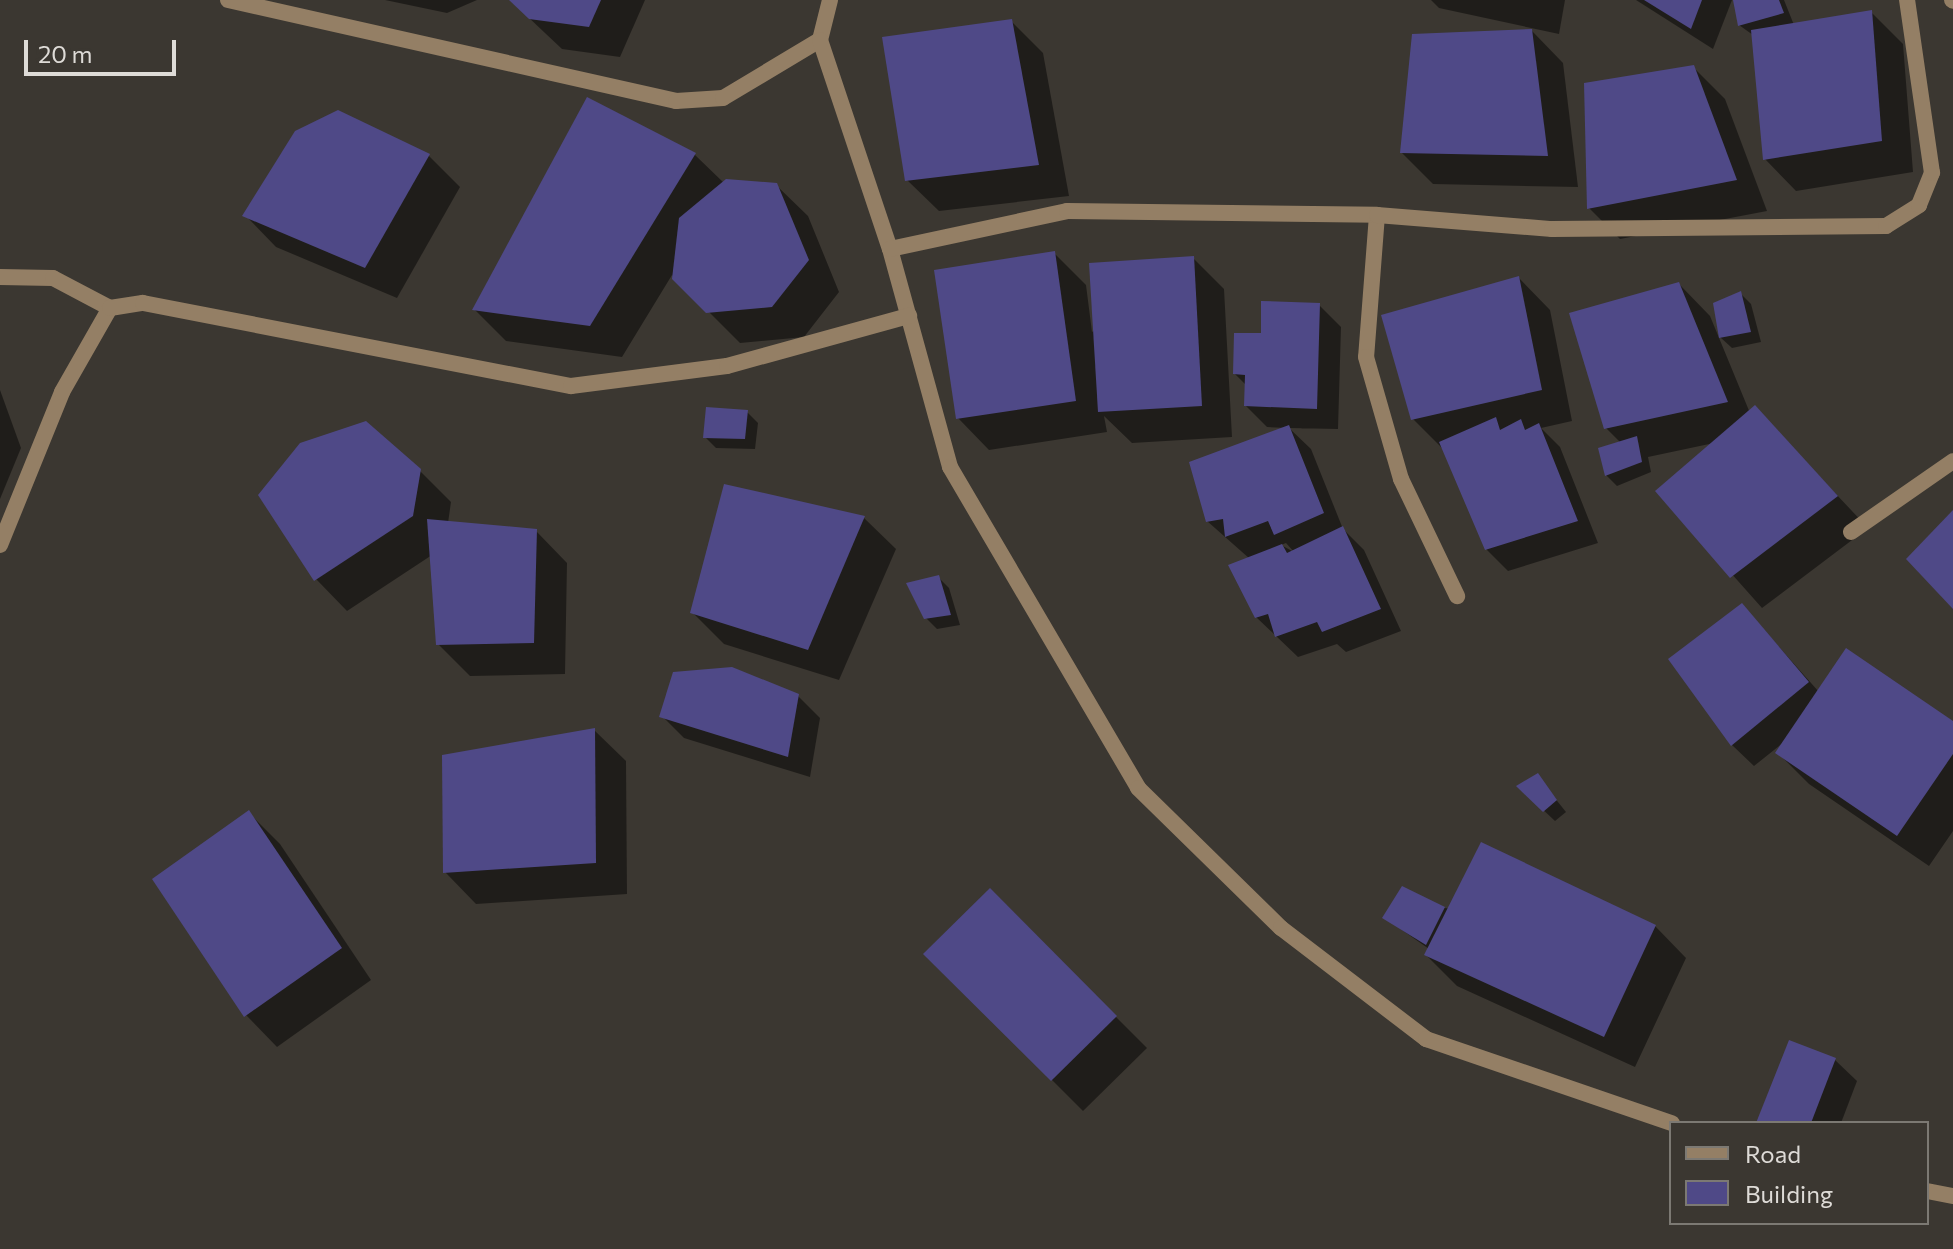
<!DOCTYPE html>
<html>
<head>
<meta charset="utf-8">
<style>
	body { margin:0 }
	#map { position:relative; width:1953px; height:1249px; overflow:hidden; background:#3b3731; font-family:Commissioner,sans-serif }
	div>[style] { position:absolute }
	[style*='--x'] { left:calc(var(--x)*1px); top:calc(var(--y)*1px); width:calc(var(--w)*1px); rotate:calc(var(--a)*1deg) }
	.shadow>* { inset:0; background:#0007 }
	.building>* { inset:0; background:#4f4987 }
	.minor>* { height:16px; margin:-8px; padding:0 8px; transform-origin:8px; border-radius:8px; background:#947f65 }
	span { translate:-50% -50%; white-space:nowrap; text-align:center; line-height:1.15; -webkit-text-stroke:7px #3b3731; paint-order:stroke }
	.legend { position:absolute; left:1669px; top:1121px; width:260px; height:104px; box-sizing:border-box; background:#3b3731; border:2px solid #7c7973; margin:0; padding:10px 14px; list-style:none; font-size:24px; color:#dedbd7 }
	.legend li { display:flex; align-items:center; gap:16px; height:40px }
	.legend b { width:40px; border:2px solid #7c7973 }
	.scale { position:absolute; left:24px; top:40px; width:152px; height:36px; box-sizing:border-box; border:4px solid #dedbd7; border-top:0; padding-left:10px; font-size:24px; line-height:28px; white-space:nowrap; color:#dedbd7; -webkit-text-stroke:6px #3b3731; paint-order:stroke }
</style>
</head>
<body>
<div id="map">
	<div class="shadow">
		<div style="clip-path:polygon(385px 0,477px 0,447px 13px)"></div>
		<div style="clip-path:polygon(510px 0,645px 0,620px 57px,562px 49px)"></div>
		<div style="clip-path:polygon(1431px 0,1565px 0,1559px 34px,1439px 8px)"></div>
		<div style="clip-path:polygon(1636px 0,1732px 0,1713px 49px)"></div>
		<div style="clip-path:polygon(1735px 0,1784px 0,1794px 25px,1871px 12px,1903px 44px,1913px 172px,1796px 191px,1765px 159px,1753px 35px,1739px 25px)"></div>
		<div style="clip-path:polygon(1011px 21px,1043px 53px,1069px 196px,939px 211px,907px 180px)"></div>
		<div style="clip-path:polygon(1532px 31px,1563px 63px,1578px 187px,1433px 184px,1402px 153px)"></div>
		<div style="clip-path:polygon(1693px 67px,1725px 99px,1767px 211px,1620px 239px,1589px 208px)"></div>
		<div style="clip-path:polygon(588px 100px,695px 155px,724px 183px,776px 185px,808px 216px,839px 292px,804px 337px,740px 343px,672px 275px,622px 357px,506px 341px,475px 310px)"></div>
		<div style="clip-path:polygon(338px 112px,429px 156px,460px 187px,397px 298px,276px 247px,245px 215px)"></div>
		<div style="clip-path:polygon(1054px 253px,1086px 285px,1092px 332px,1193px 258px,1224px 289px,1232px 437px,1132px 443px,1104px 416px,1107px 432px,989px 450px,958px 418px)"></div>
		<div style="clip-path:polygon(1519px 278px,1550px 310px,1572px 421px,1541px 428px,1560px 447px,1598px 543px,1508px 571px,1486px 549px,1445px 451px,1413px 419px)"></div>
		<div style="clip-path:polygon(1679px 284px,1710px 316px,1750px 413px,1755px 408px,1868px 528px,1762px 608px,1658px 491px,1714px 443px,1648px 457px,1651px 472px,1617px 486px,1606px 475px,1621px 443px,1606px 428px)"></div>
		<div style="clip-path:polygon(1740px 293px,1751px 304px,1761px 342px,1732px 348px,1720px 337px)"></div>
		<div style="clip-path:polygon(evenodd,1319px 305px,1341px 327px,1338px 429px,1289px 428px,1311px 449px,1343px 529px,1364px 550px,1401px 631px,1346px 652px,1337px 644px,1298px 657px,1256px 617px,1250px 559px,1207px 521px,1287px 428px,1267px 427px,1246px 406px,1246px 385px,1235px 374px,1263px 335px,1319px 305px,1286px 543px,1294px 552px,1281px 545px,1286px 543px)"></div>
		<div style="clip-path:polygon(0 390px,21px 448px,0 499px)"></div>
		<div style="clip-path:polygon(747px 412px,758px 423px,755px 449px,716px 448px,705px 437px)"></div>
		<div style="clip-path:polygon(419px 470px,451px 502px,448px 523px,536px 531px,567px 563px,565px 674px,470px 676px,438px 644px,432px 555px,347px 611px,316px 579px)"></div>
		<div style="clip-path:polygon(726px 486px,864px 518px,896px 549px,839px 680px,724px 644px,692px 612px)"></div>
		<div style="clip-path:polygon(938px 577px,949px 588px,960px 625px,937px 629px,926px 618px)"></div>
		<div style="clip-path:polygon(1742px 605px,1819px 692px,1953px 724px,1953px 831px,1929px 866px,1809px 784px,1778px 753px,1784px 742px,1754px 766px,1732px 745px)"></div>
		<div style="clip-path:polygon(798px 696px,820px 718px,810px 777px,684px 738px,662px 716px)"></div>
		<div style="clip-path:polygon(594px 730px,626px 761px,627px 894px,476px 904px,445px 872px)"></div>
		<div style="clip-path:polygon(1537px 776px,1566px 812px,1555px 821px,1519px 787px)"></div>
		<div style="clip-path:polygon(248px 812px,280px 844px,371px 980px,277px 1047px,246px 1015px)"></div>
		<div style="clip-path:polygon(990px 891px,1147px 1048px,1083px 1111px,926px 954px)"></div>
		<div style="clip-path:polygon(1444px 908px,1655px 926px,1686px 958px,1635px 1067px,1457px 986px,1426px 955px,1429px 949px,1385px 918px)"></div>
		<div style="clip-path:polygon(1835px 1060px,1857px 1081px,1841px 1123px,1758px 1123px)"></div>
	</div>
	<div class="building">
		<div style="clip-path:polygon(509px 0,601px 0,589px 27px,529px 19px)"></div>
		<div style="clip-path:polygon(1644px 0,1702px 0,1691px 29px)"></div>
		<div style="clip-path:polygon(1733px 0,1779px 0,1784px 13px,1738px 26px)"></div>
		<div style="clip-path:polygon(1872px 10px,1882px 141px,1763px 160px,1751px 30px)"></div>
		<div style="clip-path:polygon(1012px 19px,1039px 165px,905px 181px,882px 37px)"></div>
		<div style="clip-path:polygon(1532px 29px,1548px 156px,1400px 153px,1412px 34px)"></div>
		<div style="clip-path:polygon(1694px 65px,1737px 180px,1587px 209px,1584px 83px)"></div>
		<div style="clip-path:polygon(587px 97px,696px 153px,590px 326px,472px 310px)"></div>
		<div style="clip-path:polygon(338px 110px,430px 154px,365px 268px,242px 216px,295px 131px)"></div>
		<div style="clip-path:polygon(726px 179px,777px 183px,809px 260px,772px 307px,706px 313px,672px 279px,679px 218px)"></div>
		<div style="clip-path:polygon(1055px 251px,1076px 401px,956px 419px,934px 270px)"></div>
		<div style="clip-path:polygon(1194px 256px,1202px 406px,1098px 412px,1089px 263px)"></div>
		<div style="clip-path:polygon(1519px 276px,1542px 390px,1411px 420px,1381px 315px)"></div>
		<div style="clip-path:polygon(1679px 282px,1728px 402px,1604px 429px,1569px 313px)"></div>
		<div style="clip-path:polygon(1741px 291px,1751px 332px,1719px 338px,1713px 303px)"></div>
		<div style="clip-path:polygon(1261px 301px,1320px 303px,1317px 409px,1244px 406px,1245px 375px,1233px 374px,1234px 333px,1261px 333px)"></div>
		<div style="clip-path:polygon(1755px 405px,1838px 496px,1730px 578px,1655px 491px)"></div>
		<div style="clip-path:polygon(706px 407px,748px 410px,745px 439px,703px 438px)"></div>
		<div style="clip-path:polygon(1496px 417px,1500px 430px,1521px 419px,1525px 430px,1539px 423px,1578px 521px,1485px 550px,1439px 442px)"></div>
		<div style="clip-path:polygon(366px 421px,421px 469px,413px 516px,314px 581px,258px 495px,300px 443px)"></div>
		<div style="clip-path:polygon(1289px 425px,1324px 513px,1274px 535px,1268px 521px,1225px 537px,1223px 519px,1206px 522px,1189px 462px)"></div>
		<div style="clip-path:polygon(1637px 436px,1642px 462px,1605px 476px,1598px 448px)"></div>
		<div style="clip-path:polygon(724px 484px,865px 516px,808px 650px,690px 613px)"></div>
		<div style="clip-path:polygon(1953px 510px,1953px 609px,1906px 559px)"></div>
		<div style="clip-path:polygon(427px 519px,537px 529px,534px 643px,436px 645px)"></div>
		<div style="clip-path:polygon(1343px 526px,1381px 609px,1322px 632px,1317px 622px,1275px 637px,1268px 614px,1255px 618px,1228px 565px,1282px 544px,1287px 553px)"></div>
		<div style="clip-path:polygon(939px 575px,951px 615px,924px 619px,906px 583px)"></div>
		<div style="clip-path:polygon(1742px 603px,1809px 682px,1731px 746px,1668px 659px)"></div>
		<div style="clip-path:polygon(1846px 648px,1953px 721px,1953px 754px,1897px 836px,1775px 753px)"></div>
		<div style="clip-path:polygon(732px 667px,799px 694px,788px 757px,659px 717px,673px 672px)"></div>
		<div style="clip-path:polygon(595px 728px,596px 863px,443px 873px,442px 755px)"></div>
		<div style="clip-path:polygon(1538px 773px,1557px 800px,1543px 812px,1516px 786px)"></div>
		<div style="clip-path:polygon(249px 810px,342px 948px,244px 1017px,152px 879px)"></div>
		<div style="clip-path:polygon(1481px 842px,1656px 925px,1604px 1037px,1424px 955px)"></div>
		<div style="clip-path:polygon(1402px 886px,1445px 907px,1426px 945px,1382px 918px)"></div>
		<div style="clip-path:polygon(990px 888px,1117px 1016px,1051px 1081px,923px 954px)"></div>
		<div style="clip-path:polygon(1789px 1040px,1836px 1058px,1811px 1123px,1756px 1123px)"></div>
	</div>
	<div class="minor">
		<div style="--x:228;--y:0;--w:459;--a:12.7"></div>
		<div style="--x:676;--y:101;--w:47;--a:-3.7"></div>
		<div style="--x:723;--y:98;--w:113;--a:-30.9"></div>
		<div style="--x:830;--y:0;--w:41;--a:104"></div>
		<div style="--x:820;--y:40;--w:220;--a:71.5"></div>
		<div style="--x:890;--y:249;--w:226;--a:74.6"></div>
		<div style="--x:950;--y:467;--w:372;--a:59.6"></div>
		<div style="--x:1138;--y:788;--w:200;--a:44.4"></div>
		<div style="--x:1281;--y:928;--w:183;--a:37.4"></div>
		<div style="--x:1426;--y:1039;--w:260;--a:18.9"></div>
		<div style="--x:1952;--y:0;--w:1;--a:45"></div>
		<div style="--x:1377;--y:215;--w:142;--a:94.4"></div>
		<div style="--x:1366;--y:357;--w:127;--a:74"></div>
		<div style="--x:1401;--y:479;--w:130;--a:64.4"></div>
		<div style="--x:890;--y:249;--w:181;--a:-12.1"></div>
		<div style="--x:1067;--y:211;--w:310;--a:0.7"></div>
		<div style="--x:1377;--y:215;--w:176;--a:4.6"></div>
		<div style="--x:1552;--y:229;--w:334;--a:-0.5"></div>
		<div style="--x:1886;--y:226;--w:39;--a:-32"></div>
		<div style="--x:1919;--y:205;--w:35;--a:-68"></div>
		<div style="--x:1932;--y:173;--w:175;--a:-98.2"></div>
		<div style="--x:0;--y:277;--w:53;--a:1.1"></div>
		<div style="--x:53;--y:278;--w:64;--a:27.8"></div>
		<div style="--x:1851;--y:532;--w:124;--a:-34.8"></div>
		<div style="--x:0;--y:545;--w:165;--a:-67.9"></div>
		<div style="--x:62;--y:392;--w:97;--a:-60.3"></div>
		<div style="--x:110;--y:308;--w:33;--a:-9"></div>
		<div style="--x:143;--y:303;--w:436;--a:11"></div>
		<div style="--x:571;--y:386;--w:157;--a:-7.3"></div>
		<div style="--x:727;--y:366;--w:189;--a:-15.4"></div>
		<div style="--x:1927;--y:1191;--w:26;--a:11"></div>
	</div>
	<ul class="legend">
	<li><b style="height:10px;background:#947f65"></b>Road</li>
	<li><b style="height:22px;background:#4f4987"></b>Building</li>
	</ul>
	<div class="scale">20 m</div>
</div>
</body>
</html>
